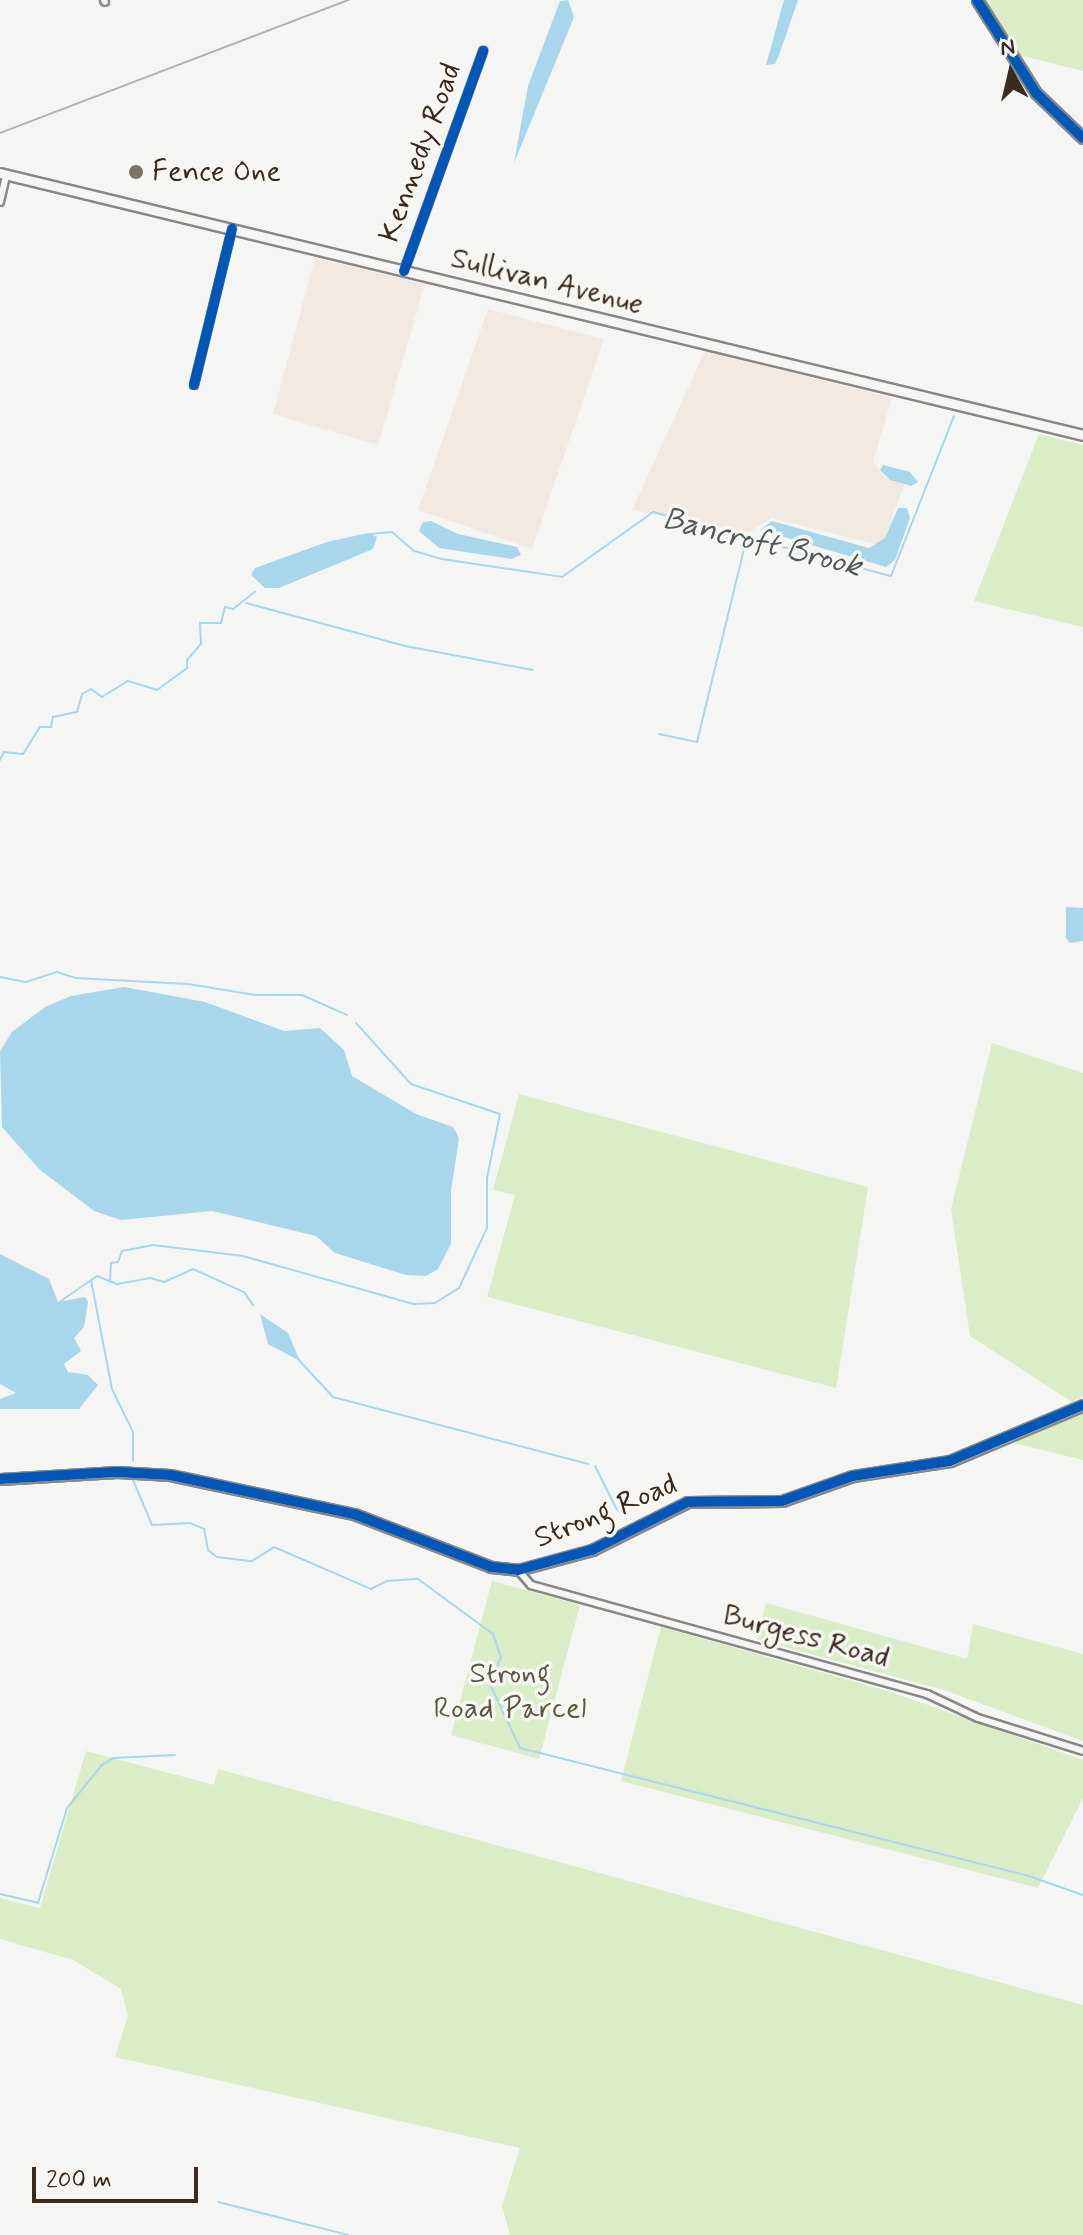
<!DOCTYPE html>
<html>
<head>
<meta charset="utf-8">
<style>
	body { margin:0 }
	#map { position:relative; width:1083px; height:2235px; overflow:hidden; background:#f5f5f3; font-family:Mynerve,sans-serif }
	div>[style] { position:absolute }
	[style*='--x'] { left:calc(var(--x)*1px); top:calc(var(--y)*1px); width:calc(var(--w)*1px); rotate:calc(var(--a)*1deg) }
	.built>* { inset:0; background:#f2e9e2 }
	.green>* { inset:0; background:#daedc6 }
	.water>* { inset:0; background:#a8d6eb }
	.stream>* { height:2px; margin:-1px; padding:0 1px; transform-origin:1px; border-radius:1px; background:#a8d6eb }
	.roads { filter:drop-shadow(2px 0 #8a8683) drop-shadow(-2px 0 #8a8683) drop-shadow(0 2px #8a8683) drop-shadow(0 -2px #8a8683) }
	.street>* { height:6px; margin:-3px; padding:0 3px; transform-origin:3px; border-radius:3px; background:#f5f5f3 }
	.secondary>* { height:9px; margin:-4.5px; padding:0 4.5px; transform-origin:4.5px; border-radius:4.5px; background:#f5f5f3 }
	.rail>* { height:2px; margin:-1px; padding:0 1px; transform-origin:1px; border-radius:1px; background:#b2b0ae }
	.cycleway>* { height:10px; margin:-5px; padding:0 5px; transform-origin:5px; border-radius:5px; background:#0057b8 }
	.dots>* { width:22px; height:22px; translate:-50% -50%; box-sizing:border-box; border:4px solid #f6f6f2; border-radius:50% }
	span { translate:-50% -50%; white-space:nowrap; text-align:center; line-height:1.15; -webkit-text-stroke:7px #f6f6f2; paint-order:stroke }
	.street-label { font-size:30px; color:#3b2a1e }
	.poi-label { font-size:30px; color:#3b2a1e }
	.left { translate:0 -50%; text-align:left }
	.park-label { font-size:30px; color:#5d593f }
	.water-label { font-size:32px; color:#52595b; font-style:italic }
	.north { position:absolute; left:971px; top:32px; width:80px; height:80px; -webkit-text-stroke:6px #f6f6f2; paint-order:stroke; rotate:352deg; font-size:22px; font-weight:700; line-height:32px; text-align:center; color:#3b2a1e }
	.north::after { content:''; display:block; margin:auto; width:28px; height:36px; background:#3b2a1e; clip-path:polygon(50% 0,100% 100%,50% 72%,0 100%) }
	.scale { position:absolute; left:32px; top:2167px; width:166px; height:36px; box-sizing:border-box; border:4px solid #3b2a1e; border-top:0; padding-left:10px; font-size:24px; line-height:28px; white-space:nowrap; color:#3b2a1e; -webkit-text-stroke:6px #f6f6f2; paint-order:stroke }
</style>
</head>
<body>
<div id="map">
	<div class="built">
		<div style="clip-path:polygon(315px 258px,425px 284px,378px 445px,273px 414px)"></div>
		<div style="clip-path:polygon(488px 309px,604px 339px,532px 549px,418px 510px)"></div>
		<div style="clip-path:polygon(705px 351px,892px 398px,873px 462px,885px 478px,904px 485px,882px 546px,772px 518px,748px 533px,632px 510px)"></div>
	</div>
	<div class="green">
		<div style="clip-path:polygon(984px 0,1083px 0,1083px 71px,1015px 54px)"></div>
		<div style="clip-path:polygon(1039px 434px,1083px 445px,1083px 627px,974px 601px)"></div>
		<div style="clip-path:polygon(992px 1043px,1083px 1073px,1083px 1396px,1072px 1402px,970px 1336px,951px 1209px)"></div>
		<div style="clip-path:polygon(519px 1094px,868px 1187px,836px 1388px,487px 1297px,515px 1195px,493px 1190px)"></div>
		<div style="clip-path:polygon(1083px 1412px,1083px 1460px,1014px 1443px)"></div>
		<div style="clip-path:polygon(492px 1581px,580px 1605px,539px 1759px,451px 1735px)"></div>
		<div style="clip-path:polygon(766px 1603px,967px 1659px,973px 1624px,1083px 1654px,1083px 1741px,944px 1690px,756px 1639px)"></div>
		<div style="clip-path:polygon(661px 1627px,891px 1692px,1083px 1760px,1083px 1798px,1038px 1888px,621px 1781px)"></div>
		<div style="clip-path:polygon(86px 1751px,214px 1785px,218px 1769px,1083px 2005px,1083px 2235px,510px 2235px,502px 2206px,520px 2148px,115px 2057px,128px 2016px,121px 1989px,73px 1960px,0 1939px,0 1898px,40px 1908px)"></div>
	</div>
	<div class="water">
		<div style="clip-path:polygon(568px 0,574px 17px,514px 163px,528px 86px,560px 1px)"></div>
		<div style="clip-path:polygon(784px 0,798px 0,779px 55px,775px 64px,766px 65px)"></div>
		<div style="clip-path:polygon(883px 465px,910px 472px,918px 482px,911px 486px,890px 480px,880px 470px)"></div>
		<div style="clip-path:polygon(898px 508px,907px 508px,910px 518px,895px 560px,886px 567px,760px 530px,772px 521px,869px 548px,885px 538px)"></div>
		<div style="clip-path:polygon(431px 521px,458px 534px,517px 547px,521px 555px,511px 559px,439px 548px,419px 531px,423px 522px)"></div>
		<div style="clip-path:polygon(368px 533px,377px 537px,373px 549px,279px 588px,265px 588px,251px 575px,255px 568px,327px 542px)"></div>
		<div style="clip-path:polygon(1066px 907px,1083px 908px,1083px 941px,1070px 943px,1066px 938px)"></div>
		<div style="clip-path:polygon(124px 987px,205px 1002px,284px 1031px,320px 1028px,344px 1050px,352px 1076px,416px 1114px,453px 1127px,459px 1138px,451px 1191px,451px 1244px,438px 1269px,426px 1276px,406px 1275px,335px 1253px,316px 1236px,212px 1211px,121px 1220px,94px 1211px,39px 1169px,2px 1127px,0 1051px,12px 1032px,45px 1007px,71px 996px)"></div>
		<div style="clip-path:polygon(0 1254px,49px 1279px,58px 1302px,85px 1297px,88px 1301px,84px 1327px,74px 1338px,81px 1351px,64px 1364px,68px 1372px,88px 1375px,98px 1385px,79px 1409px,0 1409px,0 1399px,16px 1393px,0 1384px)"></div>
		<div style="clip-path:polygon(260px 1314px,288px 1333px,300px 1361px,268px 1344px)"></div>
	</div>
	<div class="stream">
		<div style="--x:370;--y:534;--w:22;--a:-5"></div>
		<div style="--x:392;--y:532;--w:29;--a:41"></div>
		<div style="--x:414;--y:551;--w:29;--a:16"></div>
		<div style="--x:442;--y:559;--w:121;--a:8.5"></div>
		<div style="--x:562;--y:577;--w:112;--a:-35.5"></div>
		<div style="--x:653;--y:512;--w:246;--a:15.1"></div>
		<div style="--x:891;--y:576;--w:172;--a:-68.5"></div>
		<div style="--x:246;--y:603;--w:165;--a:15.1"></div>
		<div style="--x:405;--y:646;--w:130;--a:10.6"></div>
		<div style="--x:659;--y:734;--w:39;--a:12"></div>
		<div style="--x:697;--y:742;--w:211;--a:-76.3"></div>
		<div style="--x:0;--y:760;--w:9;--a:-63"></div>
		<div style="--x:4;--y:752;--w:19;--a:6"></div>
		<div style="--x:23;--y:754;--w:32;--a:-58"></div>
		<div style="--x:40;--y:727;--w:11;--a:0"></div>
		<div style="--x:51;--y:727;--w:10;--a:-79"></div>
		<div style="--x:53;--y:717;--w:25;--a:-12"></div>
		<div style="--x:77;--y:712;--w:19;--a:-74"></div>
		<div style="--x:82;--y:694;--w:10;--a:-29"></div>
		<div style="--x:91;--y:689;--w:14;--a:36"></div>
		<div style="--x:102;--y:697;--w:31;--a:-32"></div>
		<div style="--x:128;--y:681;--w:30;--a:17"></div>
		<div style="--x:157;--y:690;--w:37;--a:-36"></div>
		<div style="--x:187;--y:668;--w:8;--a:-90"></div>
		<div style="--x:187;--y:660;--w:21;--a:-49"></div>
		<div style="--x:201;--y:644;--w:21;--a:-93"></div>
		<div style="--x:200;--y:623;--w:21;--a:0"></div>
		<div style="--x:221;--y:623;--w:16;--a:-76"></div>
		<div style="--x:225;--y:607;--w:8;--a:14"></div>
		<div style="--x:233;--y:609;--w:28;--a:-38"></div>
		<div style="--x:0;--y:977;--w:26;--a:11"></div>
		<div style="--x:26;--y:982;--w:33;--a:-18"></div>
		<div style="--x:57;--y:972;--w:19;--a:18"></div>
		<div style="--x:75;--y:978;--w:113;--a:3"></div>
		<div style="--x:188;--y:984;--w:68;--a:9.3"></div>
		<div style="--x:255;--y:995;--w:47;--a:0"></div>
		<div style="--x:302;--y:995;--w:49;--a:24"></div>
		<div style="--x:91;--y:1280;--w:111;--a:79.1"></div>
		<div style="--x:112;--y:1389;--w:48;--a:64"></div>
		<div style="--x:133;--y:1432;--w:29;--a:90"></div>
		<div style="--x:110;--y:1282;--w:19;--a:-87"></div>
		<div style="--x:111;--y:1263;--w:7;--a:-8"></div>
		<div style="--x:118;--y:1262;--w:12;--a:-70"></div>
		<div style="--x:122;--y:1251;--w:32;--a:-11"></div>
		<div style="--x:153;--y:1245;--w:91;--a:7"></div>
		<div style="--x:243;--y:1256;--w:178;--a:15.7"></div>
		<div style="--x:414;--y:1304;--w:21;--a:-3"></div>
		<div style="--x:435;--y:1303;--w:28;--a:-32"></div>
		<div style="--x:459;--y:1288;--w:66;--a:-65"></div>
		<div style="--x:487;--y:1228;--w:50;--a:-90"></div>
		<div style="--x:487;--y:1178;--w:65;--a:-78.5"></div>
		<div style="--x:500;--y:1114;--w:94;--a:-161.4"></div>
		<div style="--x:411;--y:1084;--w:82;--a:-132"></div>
		<div style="--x:58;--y:1303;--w:47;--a:-34.7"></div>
		<div style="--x:97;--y:1276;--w:22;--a:22"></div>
		<div style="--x:117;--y:1284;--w:34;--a:-10"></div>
		<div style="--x:150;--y:1278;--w:15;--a:16"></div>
		<div style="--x:164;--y:1282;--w:32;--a:-24"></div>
		<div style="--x:193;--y:1269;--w:56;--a:24.3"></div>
		<div style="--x:244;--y:1292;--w:16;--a:55"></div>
		<div style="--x:298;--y:1359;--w:52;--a:47.4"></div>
		<div style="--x:333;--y:1397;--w:264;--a:14.7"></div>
		<div style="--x:595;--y:1466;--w:49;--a:63.4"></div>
		<div style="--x:133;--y:1480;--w:49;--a:67.1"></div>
		<div style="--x:152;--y:1525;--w:38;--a:-3"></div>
		<div style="--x:190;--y:1523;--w:15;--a:23"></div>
		<div style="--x:204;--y:1529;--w:21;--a:79"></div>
		<div style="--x:208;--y:1550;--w:11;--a:38"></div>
		<div style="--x:217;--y:1557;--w:35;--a:7"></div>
		<div style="--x:252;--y:1561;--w:26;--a:-32"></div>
		<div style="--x:274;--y:1547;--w:106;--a:23.4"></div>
		<div style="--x:371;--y:1589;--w:18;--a:-27"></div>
		<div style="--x:387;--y:1581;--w:31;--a:-4"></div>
		<div style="--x:418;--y:1579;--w:93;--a:36.3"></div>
		<div style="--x:493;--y:1634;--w:24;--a:71"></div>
		<div style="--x:501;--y:1657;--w:29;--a:112"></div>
		<div style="--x:490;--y:1684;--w:71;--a:64.9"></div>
		<div style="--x:520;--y:1748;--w:525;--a:14.12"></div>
		<div style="--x:1029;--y:1876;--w:57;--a:19.4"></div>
		<div style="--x:0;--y:1894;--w:39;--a:13"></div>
		<div style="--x:38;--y:1903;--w:99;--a:-73"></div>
		<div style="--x:67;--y:1808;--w:55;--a:-50.9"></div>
		<div style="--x:102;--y:1765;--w:13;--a:-32"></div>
		<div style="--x:113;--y:1758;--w:62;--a:-2.8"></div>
		<div style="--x:218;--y:2202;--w:134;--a:14.2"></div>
	</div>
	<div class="roads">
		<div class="street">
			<div style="--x:104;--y:0;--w:2;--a:63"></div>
			<div style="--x:0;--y:202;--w:28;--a:-77"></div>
			<div style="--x:404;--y:271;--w:234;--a:-70.2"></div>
			<div style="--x:194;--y:385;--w:161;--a:-76.3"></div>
			<div style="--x:518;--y:1570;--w:20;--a:49"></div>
			<div style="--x:531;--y:1585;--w:411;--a:15.4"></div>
			<div style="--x:927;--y:1694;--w:56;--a:25.2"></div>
			<div style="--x:978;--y:1718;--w:110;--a:17.4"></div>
		</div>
		<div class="secondary">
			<div style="--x:977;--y:0;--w:110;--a:57.6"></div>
			<div style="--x:1036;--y:93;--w:65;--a:43.8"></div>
			<div style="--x:0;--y:173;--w:1114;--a:13.6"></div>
			<div style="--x:0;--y:1479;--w:117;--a:-3.4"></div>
			<div style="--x:117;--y:1472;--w:53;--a:3.2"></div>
			<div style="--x:170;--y:1475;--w:188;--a:12"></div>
			<div style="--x:354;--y:1514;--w:147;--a:21.1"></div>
			<div style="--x:491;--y:1567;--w:27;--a:6"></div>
			<div style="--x:518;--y:1570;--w:77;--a:-15.1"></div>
			<div style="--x:592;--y:1550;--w:107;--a:-26.6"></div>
			<div style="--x:688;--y:1502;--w:94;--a:-0.6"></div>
			<div style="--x:782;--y:1501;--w:75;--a:-19.4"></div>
			<div style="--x:853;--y:1476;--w:98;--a:-8.8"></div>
			<div style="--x:950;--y:1461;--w:144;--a:-22.8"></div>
		</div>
	</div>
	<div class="rail">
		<div style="--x:0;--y:133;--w:373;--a:-20.9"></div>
	</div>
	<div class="cycleway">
		<div style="--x:977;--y:0;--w:110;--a:57.6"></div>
		<div style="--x:1036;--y:93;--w:65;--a:43.8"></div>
		<div style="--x:404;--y:271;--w:234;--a:-70.2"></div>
		<div style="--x:194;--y:385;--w:161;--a:-76.3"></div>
		<div style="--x:0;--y:1479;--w:117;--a:-3.4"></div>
		<div style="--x:117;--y:1472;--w:53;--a:3.2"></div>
		<div style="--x:170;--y:1475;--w:188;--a:12"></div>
		<div style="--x:354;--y:1514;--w:147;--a:21.1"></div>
		<div style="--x:491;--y:1567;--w:27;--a:6"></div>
		<div style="--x:518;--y:1570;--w:77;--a:-15.1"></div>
		<div style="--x:592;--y:1550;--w:107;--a:-26.6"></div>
		<div style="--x:688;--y:1502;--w:94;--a:-0.6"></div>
		<div style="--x:782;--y:1501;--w:75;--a:-19.4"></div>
		<div style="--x:853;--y:1476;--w:98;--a:-8.8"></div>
		<div style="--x:950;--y:1461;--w:144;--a:-22.8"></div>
	</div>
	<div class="dots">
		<div style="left:136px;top:172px;background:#7c7169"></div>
	</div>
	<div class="street-label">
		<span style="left:421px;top:153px;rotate:-70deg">Kennedy Road</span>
		<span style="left:547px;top:282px;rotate:14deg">Sullivan Avenue</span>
		<span style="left:606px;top:1512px;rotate:-22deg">Strong Road</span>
		<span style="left:806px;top:1637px;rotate:15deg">Burgess Road</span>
	</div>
	<div class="poi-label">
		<span class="left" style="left:152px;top:172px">Fence One</span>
	</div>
	<div class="park-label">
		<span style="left:510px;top:1691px">Strong<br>Road Parcel</span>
	</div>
	<div class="water-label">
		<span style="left:762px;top:543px;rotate:14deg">Bancroft Brook</span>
	</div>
	<div class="north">N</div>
	<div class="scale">200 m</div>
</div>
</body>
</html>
